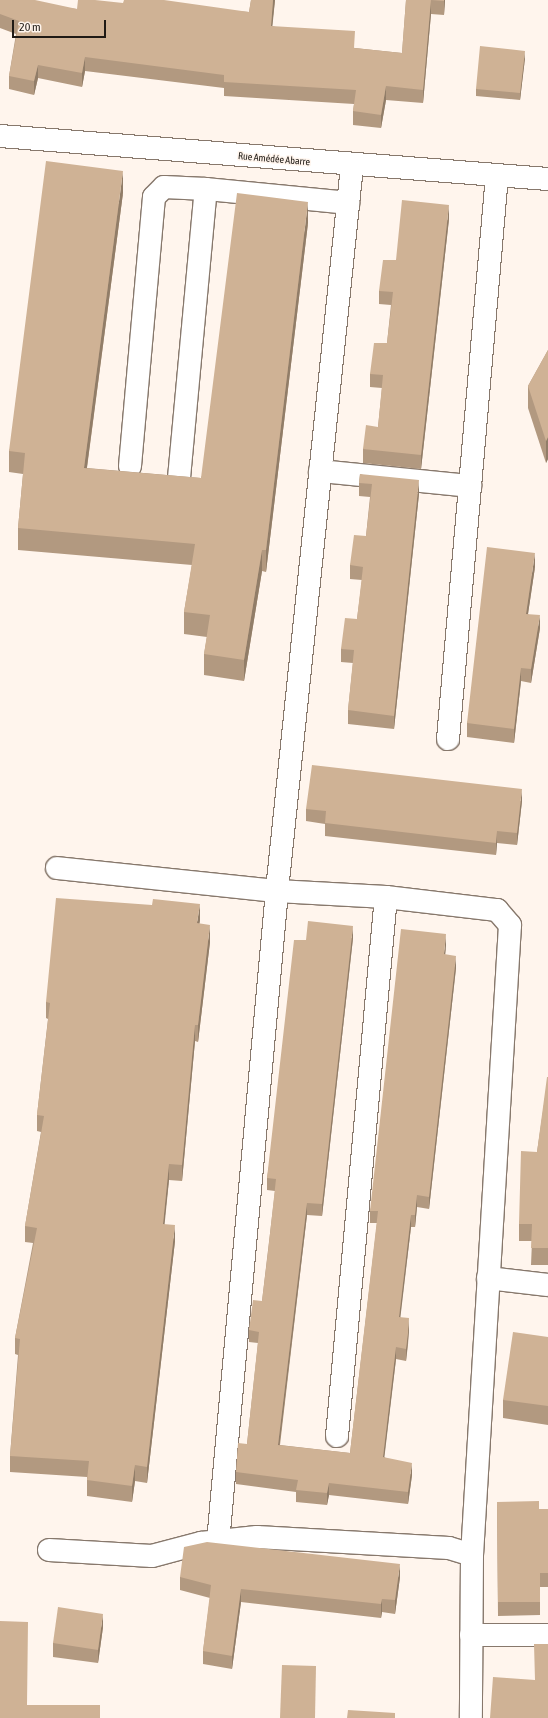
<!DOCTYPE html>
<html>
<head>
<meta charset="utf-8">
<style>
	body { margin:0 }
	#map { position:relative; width:548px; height:1718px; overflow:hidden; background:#fff5ed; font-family:"Asap Condensed",sans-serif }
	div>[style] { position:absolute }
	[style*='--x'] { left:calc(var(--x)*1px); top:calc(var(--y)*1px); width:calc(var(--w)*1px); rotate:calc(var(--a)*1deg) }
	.roads { filter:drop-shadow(1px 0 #87786c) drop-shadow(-1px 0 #87786c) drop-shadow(0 1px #87786c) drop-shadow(0 -1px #87786c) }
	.minor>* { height:22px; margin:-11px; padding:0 11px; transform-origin:11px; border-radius:11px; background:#fff }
	.wall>* { inset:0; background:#b29980 }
	.shaded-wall>* { inset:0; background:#917d68 }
	.building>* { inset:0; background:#cfb295 }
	span { translate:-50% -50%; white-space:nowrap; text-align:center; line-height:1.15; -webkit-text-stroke:3px #fff5ed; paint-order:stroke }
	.street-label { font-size:10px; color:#1f1a15 }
	.scale { position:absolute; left:12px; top:20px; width:94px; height:18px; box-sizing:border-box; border:2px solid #1f1a15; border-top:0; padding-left:5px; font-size:12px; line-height:14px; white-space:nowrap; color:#1f1a15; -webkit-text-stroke:3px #fff5ed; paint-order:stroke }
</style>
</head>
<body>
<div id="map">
	<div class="roads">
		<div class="minor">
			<div style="--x:0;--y:136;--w:550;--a:4.49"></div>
			<div style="--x:352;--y:166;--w:729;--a:95.91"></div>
			<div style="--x:277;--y:891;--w:109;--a:3.2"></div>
			<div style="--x:386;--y:897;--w:112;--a:6.7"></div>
			<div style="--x:497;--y:910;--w:20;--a:49"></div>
			<div style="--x:510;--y:925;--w:631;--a:93.45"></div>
			<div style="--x:472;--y:1555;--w:163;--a:90.4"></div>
			<div style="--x:130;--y:466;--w:270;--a:-84.9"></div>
			<div style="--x:154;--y:197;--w:14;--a:-45"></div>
			<div style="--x:164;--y:187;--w:42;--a:2.7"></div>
			<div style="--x:320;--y:471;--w:151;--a:5.7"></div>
			<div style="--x:179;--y:478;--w:290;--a:-84.7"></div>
			<div style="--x:206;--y:189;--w:143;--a:5.6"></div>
			<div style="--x:448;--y:739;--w:566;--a:-85.03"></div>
			<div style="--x:57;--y:868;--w:221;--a:6"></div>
			<div style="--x:277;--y:891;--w:654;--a:95.18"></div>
			<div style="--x:488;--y:1278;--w:60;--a:6.7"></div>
			<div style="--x:337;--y:1436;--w:541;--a:-84.81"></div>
			<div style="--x:49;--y:1550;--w:103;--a:3.3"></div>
			<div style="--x:152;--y:1556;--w:51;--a:-14.9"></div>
			<div style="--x:201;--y:1543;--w:56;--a:-6.1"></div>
			<div style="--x:257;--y:1537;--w:192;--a:3.3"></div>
			<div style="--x:449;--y:1548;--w:24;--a:17"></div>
			<div style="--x:471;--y:1635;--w:77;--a:0"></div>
		</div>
	</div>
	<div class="wall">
		<div style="clip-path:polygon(0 0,77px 9px,123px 3px,249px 12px,251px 0,275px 0,272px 26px,355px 48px,402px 53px,406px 0,445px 0,444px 15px,431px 14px,423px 103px,386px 100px,381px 128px,353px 125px,353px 111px,354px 104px,224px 96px,224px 88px,85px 71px,82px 87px,38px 78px,34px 95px,9px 89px,9px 76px,16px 34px,0 28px)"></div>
		<div style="clip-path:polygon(525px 58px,520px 100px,476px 96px,476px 89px)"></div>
		<div style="clip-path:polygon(123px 193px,87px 468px,201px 478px,308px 223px,266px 572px,262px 571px,244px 681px,204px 675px,204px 654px,207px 637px,184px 634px,184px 612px,192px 565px,18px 550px,18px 528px,23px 474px,9px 472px,9px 451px)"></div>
		<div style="clip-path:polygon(449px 219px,421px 469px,363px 463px,363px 449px,378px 427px,382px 388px,370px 387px,370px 374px,387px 343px,391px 305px,379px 304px,379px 291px,396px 260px)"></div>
		<div style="clip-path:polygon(548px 350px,548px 459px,546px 463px,528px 408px,528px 386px)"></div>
		<div style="clip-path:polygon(360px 474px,419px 494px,394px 729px,348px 724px,348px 710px,353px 663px,341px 662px,341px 649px,357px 619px,362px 580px,350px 579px,350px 565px,366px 536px,370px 497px,359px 496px,359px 483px)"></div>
		<div style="clip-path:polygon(535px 567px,528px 614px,540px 628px,531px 683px,521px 681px,514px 743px,467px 737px,467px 723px)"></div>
		<div style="clip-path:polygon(522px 801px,517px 845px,497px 843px,496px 855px,325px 836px,325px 824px,306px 821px,306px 809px)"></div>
		<div style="clip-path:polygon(200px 920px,199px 924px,210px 942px,198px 1042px,195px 1041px,182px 1181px,169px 1180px,164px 1224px,175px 1241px,147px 1483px,135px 1481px,132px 1502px,87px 1496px,87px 1477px,10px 1472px,10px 1456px,18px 1355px,15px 1354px,15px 1338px,33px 1243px,25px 1242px,25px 1226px,41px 1132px,37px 1131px,37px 1115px,48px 1019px,46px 1018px,46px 1002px)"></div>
		<div style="clip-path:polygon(353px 938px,322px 1216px,307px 1215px,280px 1445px,350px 1453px,377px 1223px,370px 1223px,370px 1211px,446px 946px,445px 955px,456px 968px,429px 1209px,417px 1207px,415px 1227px,411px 1227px,400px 1317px,409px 1330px,408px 1345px,406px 1361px,396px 1359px,384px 1457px,412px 1475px,408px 1504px,329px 1495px,327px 1505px,296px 1502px,296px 1492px,236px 1484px,236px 1472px,247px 1444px,258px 1343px,249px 1342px,249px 1330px,262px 1301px,275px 1191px,267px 1190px,267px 1178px,306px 940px)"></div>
		<div style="clip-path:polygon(548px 1077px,548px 1265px,531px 1265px,532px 1241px,519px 1241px,519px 1224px,537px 1152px)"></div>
		<div style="clip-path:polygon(548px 1337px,548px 1425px,503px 1418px,503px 1400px)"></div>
		<div style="clip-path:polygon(497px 1502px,539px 1509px,548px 1509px,548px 1587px,540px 1587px,540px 1615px,498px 1616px)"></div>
		<div style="clip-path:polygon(180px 1577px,400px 1577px,395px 1614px,382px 1612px,381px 1618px,241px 1602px,232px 1669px,203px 1664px,203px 1651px,210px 1598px,180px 1590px)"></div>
		<div style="clip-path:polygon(103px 1627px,98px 1663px,53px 1657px,53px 1643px)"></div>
	</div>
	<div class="shaded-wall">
		<div style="clip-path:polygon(273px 0,275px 0,271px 40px,271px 26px)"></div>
		<div style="clip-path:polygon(431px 0,431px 14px,423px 103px,423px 90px)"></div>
		<div style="clip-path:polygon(444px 0,445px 0,444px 15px)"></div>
		<div style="clip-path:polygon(525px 51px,525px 58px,520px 100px,520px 93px)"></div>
		<div style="clip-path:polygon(85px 57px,85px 71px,82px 87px,82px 73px)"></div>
		<div style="clip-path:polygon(38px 65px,38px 78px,34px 95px,34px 81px)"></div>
		<div style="clip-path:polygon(386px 86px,386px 100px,381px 128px,381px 115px)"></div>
		<div style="clip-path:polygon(123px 171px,123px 193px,84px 489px,84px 468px)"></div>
		<div style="clip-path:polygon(308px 202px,308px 223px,266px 572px,266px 550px)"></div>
		<div style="clip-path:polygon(449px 205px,449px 219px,421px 469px,421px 455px)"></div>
		<div style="clip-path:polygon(548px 437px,548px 459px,546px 463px,546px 441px)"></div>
		<div style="clip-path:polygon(419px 480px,419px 494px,394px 729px,394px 716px)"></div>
		<div style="clip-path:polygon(262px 550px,262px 571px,244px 681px,244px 660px)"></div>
		<div style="clip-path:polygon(535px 553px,535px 567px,526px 627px,526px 614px)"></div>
		<div style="clip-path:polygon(540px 615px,540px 628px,531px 683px,531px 669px)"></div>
		<div style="clip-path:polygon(521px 668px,521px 681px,514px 743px,514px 729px)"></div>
		<div style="clip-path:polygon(522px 789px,522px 801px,517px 845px,517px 833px)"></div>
		<div style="clip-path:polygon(497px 831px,497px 843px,496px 855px,496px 843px)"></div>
		<div style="clip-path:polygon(200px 904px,200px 920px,197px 940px,197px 923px)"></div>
		<div style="clip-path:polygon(210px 925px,210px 942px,198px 1042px,198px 1025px)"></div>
		<div style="clip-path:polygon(353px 926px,353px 938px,322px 1216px,322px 1204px)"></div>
		<div style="clip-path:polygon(446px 934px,446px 946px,444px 966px,444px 954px)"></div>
		<div style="clip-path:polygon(456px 956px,456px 968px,429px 1209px,429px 1197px)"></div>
		<div style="clip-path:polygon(195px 1025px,195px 1041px,182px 1181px,182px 1165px)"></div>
		<div style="clip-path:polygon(169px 1164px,169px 1180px,163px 1240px,163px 1224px)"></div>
		<div style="clip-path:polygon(417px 1195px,417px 1207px,415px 1227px,415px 1215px)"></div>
		<div style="clip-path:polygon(307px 1203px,307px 1215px,278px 1457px,278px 1445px)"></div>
		<div style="clip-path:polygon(411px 1215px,411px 1227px,399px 1329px,399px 1317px)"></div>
		<div style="clip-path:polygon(175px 1225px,175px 1241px,147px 1483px,147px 1467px)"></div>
		<div style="clip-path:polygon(409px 1318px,409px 1330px,406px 1361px,406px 1349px)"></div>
		<div style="clip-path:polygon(396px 1347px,396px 1359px,383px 1469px,383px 1457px)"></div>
		<div style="clip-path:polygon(412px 1463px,412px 1475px,408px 1504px,408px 1492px)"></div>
		<div style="clip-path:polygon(135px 1465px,135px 1481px,132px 1502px,132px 1486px)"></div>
		<div style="clip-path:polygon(329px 1483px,329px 1495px,327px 1505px,327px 1493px)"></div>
		<div style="clip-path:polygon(400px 1564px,400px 1577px,395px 1614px,395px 1600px)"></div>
		<div style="clip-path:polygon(241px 1589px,241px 1602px,232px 1669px,232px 1656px)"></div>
		<div style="clip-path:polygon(382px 1599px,382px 1612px,381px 1618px,381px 1604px)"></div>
		<div style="clip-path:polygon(103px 1614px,103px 1627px,98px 1663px,98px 1650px)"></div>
	</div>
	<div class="building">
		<div style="clip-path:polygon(0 0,35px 0,77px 9px,78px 0,95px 0,123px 3px,124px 0,164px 0,249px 12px,251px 0,273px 0,271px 26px,355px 31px,354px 48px,402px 53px,406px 0,444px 0,444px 1px,431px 0,423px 90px,386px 86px,381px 115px,353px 111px,356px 90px,224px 82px,224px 75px,85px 57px,82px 73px,38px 65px,34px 81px,9px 76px,19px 21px,0 14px)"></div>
		<div style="clip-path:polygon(480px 46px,525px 51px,520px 93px,476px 89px)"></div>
		<div style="clip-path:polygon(46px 161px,123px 171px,84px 468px,201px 478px,237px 193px,308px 202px,266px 550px,262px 550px,244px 660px,204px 654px,210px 615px,184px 612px,195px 544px,18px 528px,25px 453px,9px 451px)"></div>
		<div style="clip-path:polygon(402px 200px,449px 205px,421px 455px,363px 449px,366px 425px,378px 427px,383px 375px,370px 374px,374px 343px,387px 343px,393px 292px,379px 291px,383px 260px,396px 260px)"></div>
		<div style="clip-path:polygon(548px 350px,548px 437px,546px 441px,528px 386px)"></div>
		<div style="clip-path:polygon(360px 474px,419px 480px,394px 716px,348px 710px,354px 650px,341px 649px,345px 618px,357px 619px,363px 567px,350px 565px,354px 535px,366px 536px,372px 484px,359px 483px)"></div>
		<div style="clip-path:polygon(487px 547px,535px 553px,526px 614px,540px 615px,531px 669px,521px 668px,514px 729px,467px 723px)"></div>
		<div style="clip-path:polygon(312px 765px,522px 789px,517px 833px,497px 831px,496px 843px,325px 823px,326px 811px,306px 809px)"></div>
		<div style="clip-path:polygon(56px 898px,152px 905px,153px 899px,200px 904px,197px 923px,210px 925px,198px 1025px,195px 1025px,182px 1165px,169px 1164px,163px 1224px,175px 1225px,147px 1467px,135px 1465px,132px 1486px,87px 1480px,89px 1461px,10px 1456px,20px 1339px,15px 1338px,37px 1228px,25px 1226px,44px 1116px,37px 1115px,50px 1003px,46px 1002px)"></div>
		<div style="clip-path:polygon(308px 921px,353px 926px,322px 1204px,307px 1203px,278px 1445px,350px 1453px,378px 1211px,370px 1211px,401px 929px,446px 934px,444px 954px,456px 956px,429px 1197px,417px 1195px,415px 1215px,411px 1215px,399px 1317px,409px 1318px,408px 1333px,406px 1349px,396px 1347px,383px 1457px,412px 1463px,408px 1492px,329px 1483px,327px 1493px,296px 1490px,298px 1480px,236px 1472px,238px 1443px,247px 1444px,259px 1332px,249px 1330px,253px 1300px,262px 1301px,268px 1252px,276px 1179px,267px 1178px,294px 940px,306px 940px)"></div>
		<div style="clip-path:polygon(547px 1077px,548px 1077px,548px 1248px,531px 1248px,532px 1224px,519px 1224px,521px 1151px,537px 1152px)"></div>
		<div style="clip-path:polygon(513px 1332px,548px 1337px,548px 1406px,503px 1400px)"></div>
		<div style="clip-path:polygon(539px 1501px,539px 1509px,548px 1509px,548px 1573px,540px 1573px,540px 1602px,498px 1602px,497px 1502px)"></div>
		<div style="clip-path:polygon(207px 1542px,400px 1564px,395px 1600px,382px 1599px,381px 1604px,241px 1589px,232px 1656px,203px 1651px,211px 1585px,180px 1577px,184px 1547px)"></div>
		<div style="clip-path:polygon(58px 1607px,103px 1614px,98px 1650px,53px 1643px)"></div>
		<div style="clip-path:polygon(0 1621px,28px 1622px,27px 1705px,100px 1705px,100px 1718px,0 1718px)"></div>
		<div style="clip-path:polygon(534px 1644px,548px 1644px,548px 1718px,490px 1718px,493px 1677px,535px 1680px)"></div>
		<div style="clip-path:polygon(282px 1665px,316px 1666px,315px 1718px,280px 1718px)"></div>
		<div style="clip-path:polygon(348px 1710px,395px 1713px,395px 1718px,347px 1718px)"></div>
	</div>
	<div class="street-label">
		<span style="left:274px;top:159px;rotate:5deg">Rue Amédée Abarre</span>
	</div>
	<div class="scale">20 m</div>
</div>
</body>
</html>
